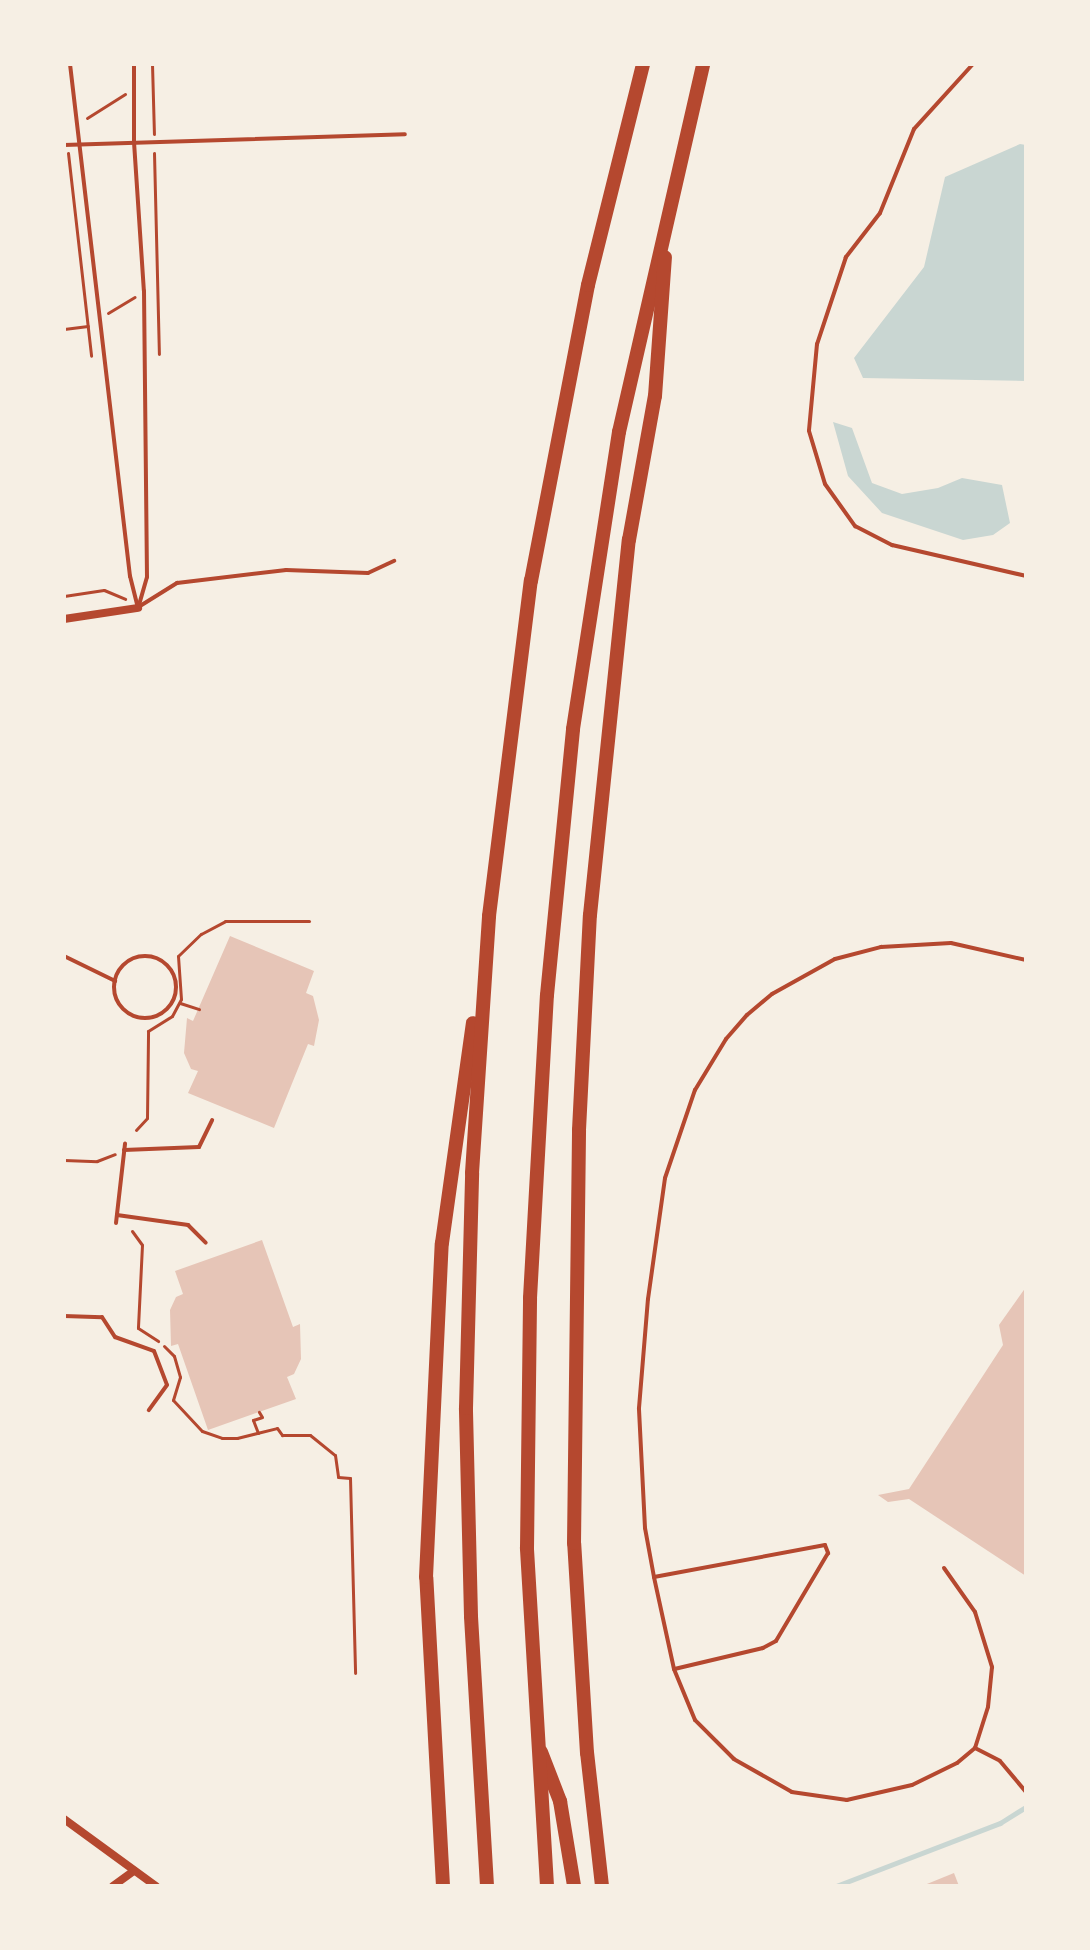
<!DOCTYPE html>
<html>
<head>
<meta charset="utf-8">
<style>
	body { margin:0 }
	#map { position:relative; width:1090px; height:1950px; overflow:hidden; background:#f6efe4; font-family:"Archivo Narrow",sans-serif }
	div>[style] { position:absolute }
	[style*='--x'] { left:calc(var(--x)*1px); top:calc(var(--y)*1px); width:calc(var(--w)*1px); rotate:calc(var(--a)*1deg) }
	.water>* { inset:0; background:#c9d6d2 }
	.stream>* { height:5px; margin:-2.5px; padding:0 2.5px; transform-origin:2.5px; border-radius:2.5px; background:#c9d6d2 }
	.building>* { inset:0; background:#e6c5b7 }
	.path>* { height:3px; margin:-1.5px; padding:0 1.5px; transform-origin:1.5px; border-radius:1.5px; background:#b5482f }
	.service>* { height:4px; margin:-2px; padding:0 2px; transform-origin:2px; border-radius:2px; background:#b5482f }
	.service>.ring { margin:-2px; padding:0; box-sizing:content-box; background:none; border:4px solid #b5482f; border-radius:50% }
	.minor>* { height:8px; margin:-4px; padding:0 4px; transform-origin:4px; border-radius:4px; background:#b5482f }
	.motorway>* { height:14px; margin:-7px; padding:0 7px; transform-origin:7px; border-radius:7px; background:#b5482f }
	span { translate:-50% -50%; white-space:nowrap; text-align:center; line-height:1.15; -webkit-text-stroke:6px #f6efe4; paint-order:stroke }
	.frame { position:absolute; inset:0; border:66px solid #f6efe4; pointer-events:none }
</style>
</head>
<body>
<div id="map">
	<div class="water">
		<div style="clip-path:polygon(1020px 144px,1026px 145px,1026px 381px,863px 378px,854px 358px,924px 267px,945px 177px)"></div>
		<div style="clip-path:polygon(833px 422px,852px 428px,872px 483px,902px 494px,938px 488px,962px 478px,1002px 485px,1010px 523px,993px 535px,963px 540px,882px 513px,848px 476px)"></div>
	</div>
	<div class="stream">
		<div style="--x:836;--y:1886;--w:176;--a:-21"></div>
		<div style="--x:1000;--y:1823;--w:31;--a:-32"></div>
	</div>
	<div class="building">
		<div style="clip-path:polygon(230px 936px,314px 971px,306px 993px,313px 996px,319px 1020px,314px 1046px,308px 1044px,274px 1128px,188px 1093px,198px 1071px,191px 1069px,184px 1053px,187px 1018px,193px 1021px)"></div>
		<div style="clip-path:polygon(262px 1240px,293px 1327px,300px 1324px,301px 1359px,294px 1374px,287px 1377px,296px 1399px,208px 1430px,178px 1344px,171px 1346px,170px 1310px,176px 1297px,183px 1294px,175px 1271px)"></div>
		<div style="clip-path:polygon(1026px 1287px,1026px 1576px,909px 1499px,888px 1502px,878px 1495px,909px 1489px,1003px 1345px,999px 1325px)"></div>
		<div style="clip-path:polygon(954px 1873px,959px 1886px,922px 1886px)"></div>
	</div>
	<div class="path">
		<div style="--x:152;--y:64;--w:70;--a:88.4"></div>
		<div style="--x:87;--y:118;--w:45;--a:-32.3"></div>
		<div style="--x:68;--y:153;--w:204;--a:83.5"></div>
		<div style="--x:154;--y:153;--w:201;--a:88.6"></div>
		<div style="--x:108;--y:313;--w:31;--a:-31"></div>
		<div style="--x:64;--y:329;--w:24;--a:-7"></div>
		<div style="--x:64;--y:596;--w:40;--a:-8.5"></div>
		<div style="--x:104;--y:590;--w:23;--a:23"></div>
		<div style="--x:180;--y:1003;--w:20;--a:18"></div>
		<div style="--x:136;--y:1130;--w:16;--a:-47"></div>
		<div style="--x:147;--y:1118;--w:87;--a:-89.3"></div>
		<div style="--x:148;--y:1031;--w:28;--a:-32"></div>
		<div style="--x:172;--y:1016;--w:19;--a:-62"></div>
		<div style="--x:181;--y:999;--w:43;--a:-94"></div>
		<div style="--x:178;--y:956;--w:32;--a:-44"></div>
		<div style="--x:201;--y:934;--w:27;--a:-28"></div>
		<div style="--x:225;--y:921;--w:84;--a:0"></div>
		<div style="--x:64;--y:1160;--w:33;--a:2"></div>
		<div style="--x:97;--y:1161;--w:19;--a:-21"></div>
		<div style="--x:132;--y:1231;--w:17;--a:54"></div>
		<div style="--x:142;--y:1245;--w:83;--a:92.8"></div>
		<div style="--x:138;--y:1328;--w:24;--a:33"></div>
		<div style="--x:164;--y:1346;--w:14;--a:45"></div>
		<div style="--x:174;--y:1356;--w:22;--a:74"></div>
		<div style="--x:180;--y:1377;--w:24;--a:107"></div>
		<div style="--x:173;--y:1400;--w:42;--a:46.9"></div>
		<div style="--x:202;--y:1431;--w:21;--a:19"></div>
		<div style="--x:222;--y:1438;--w:15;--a:0"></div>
		<div style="--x:237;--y:1438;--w:41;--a:-14"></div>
		<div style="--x:277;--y:1428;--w:9;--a:54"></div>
		<div style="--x:282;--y:1435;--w:28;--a:0"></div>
		<div style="--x:310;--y:1435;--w:32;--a:39"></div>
		<div style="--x:335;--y:1455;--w:22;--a:82"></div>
		<div style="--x:338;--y:1477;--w:12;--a:5"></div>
		<div style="--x:350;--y:1478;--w:195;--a:88.5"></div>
		<div style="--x:258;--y:1433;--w:14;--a:-111"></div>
		<div style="--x:253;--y:1420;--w:9;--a:-18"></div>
		<div style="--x:262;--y:1417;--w:6;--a:-121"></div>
	</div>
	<div class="service">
		<div style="--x:70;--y:64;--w:516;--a:83.32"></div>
		<div style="--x:130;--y:576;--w:33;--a:76"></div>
		<div style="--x:134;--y:64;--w:78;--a:90"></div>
		<div style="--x:134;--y:142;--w:149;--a:86.2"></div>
		<div style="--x:144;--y:291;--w:286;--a:89.4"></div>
		<div style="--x:147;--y:577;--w:29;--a:106"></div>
		<div style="--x:973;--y:64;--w:88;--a:132.2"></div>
		<div style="--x:914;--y:129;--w:91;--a:112"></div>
		<div style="--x:880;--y:213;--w:56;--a:127.7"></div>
		<div style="--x:846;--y:257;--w:92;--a:108.4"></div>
		<div style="--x:817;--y:344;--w:87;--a:95.3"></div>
		<div style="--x:809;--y:431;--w:55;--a:73.2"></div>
		<div style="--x:825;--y:484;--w:52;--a:54.5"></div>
		<div style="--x:855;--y:526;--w:42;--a:27.2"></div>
		<div style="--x:892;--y:545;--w:138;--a:13"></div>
		<div style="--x:64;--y:145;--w:341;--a:-1.8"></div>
		<div style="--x:140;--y:606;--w:44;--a:-31.9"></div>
		<div style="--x:177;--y:583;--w:110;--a:-6.8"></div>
		<div style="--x:286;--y:570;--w:82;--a:2.1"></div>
		<div style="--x:368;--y:573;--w:29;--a:-25"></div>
		<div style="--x:64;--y:956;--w:57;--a:26.1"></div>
		<div class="ring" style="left:114px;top:956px;width:58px;height:58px"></div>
		<div style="--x:124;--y:1150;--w:75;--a:-2.3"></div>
		<div style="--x:199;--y:1147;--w:30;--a:-64"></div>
		<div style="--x:117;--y:1215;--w:72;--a:8"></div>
		<div style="--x:188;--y:1225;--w:25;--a:45"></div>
		<div style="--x:116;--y:1223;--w:80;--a:-83.5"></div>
		<div style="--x:64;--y:1316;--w:38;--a:2"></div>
		<div style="--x:102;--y:1317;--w:24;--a:57"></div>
		<div style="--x:115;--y:1337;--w:41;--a:19.7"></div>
		<div style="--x:154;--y:1351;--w:36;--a:69"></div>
		<div style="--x:167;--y:1385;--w:31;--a:126"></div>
		<div style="--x:944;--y:1568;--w:54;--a:54.8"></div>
		<div style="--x:975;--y:1612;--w:58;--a:72.8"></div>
		<div style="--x:992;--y:1667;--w:40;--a:95.7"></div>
		<div style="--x:988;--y:1707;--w:43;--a:107.6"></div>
		<div style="--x:975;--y:1748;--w:23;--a:140"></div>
		<div style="--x:957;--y:1763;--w:50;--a:153.9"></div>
		<div style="--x:912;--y:1785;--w:67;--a:167"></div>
		<div style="--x:847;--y:1800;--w:56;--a:-171.7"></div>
		<div style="--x:792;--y:1792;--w:67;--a:-150.4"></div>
		<div style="--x:734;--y:1759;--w:55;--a:-135"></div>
		<div style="--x:695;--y:1720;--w:55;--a:-112.4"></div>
		<div style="--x:674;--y:1669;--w:94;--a:-102.3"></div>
		<div style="--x:654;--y:1577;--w:50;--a:-100.4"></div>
		<div style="--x:645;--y:1528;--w:120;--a:-92.9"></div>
		<div style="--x:639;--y:1408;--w:109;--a:-85.3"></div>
		<div style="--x:648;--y:1299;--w:122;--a:-82"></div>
		<div style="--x:665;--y:1178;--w:93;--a:-71.2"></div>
		<div style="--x:695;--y:1090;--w:60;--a:-58.7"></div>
		<div style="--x:726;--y:1039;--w:32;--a:-49"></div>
		<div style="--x:747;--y:1015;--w:33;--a:-40"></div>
		<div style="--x:772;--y:994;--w:72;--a:-29.1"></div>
		<div style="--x:835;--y:959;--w:48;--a:-14.6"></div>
		<div style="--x:881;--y:947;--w:70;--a:-3.3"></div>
		<div style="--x:951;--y:943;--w:77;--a:12.8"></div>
		<div style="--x:654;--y:1577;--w:174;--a:-10.6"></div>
		<div style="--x:825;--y:1545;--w:9;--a:69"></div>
		<div style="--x:828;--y:1553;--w:102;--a:120.6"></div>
		<div style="--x:776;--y:1641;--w:15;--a:152"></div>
		<div style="--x:763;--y:1648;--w:91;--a:166.7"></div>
		<div style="--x:975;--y:1748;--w:28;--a:27"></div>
		<div style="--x:1000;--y:1761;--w:40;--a:50"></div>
	</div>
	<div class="minor">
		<div style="--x:64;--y:619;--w:75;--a:-8.5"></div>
		<div style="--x:64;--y:1819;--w:114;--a:36.1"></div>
		<div style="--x:113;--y:1886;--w:26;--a:-36"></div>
	</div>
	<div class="motorway">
		<div style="--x:541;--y:1752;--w:53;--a:68.8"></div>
		<div style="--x:560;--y:1801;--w:86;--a:80.6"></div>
		<div style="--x:443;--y:1886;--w:309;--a:-93.1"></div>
		<div style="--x:426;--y:1577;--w:334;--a:-87.3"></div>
		<div style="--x:442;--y:1243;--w:222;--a:-82"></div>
		<div style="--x:487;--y:1886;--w:270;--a:-93.4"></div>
		<div style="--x:471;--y:1616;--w:208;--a:-91.4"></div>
		<div style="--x:466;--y:1408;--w:235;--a:-88.5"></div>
		<div style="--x:472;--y:1173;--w:258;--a:-86.2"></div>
		<div style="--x:489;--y:916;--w:338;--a:-82.9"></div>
		<div style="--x:531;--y:581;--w:301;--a:-79.1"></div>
		<div style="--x:588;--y:285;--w:228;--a:-76"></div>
		<div style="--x:547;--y:1886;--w:339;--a:-93.4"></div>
		<div style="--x:527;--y:1548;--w:250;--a:-89.3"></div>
		<div style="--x:530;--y:1298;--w:303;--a:-86.8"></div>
		<div style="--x:547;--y:995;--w:267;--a:-84.4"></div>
		<div style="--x:573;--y:729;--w:301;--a:-81.2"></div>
		<div style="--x:619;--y:432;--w:377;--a:-77.1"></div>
		<div style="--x:602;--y:1886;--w:134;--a:-96.4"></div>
		<div style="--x:587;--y:1753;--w:210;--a:-93.5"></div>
		<div style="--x:574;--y:1543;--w:413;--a:-89.3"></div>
		<div style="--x:579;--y:1130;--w:215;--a:-87.1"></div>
		<div style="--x:590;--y:915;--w:377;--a:-84.1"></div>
		<div style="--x:629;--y:540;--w:146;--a:-79.8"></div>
		<div style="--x:655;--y:396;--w:139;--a:-85.9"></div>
	</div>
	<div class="frame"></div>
</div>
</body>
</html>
